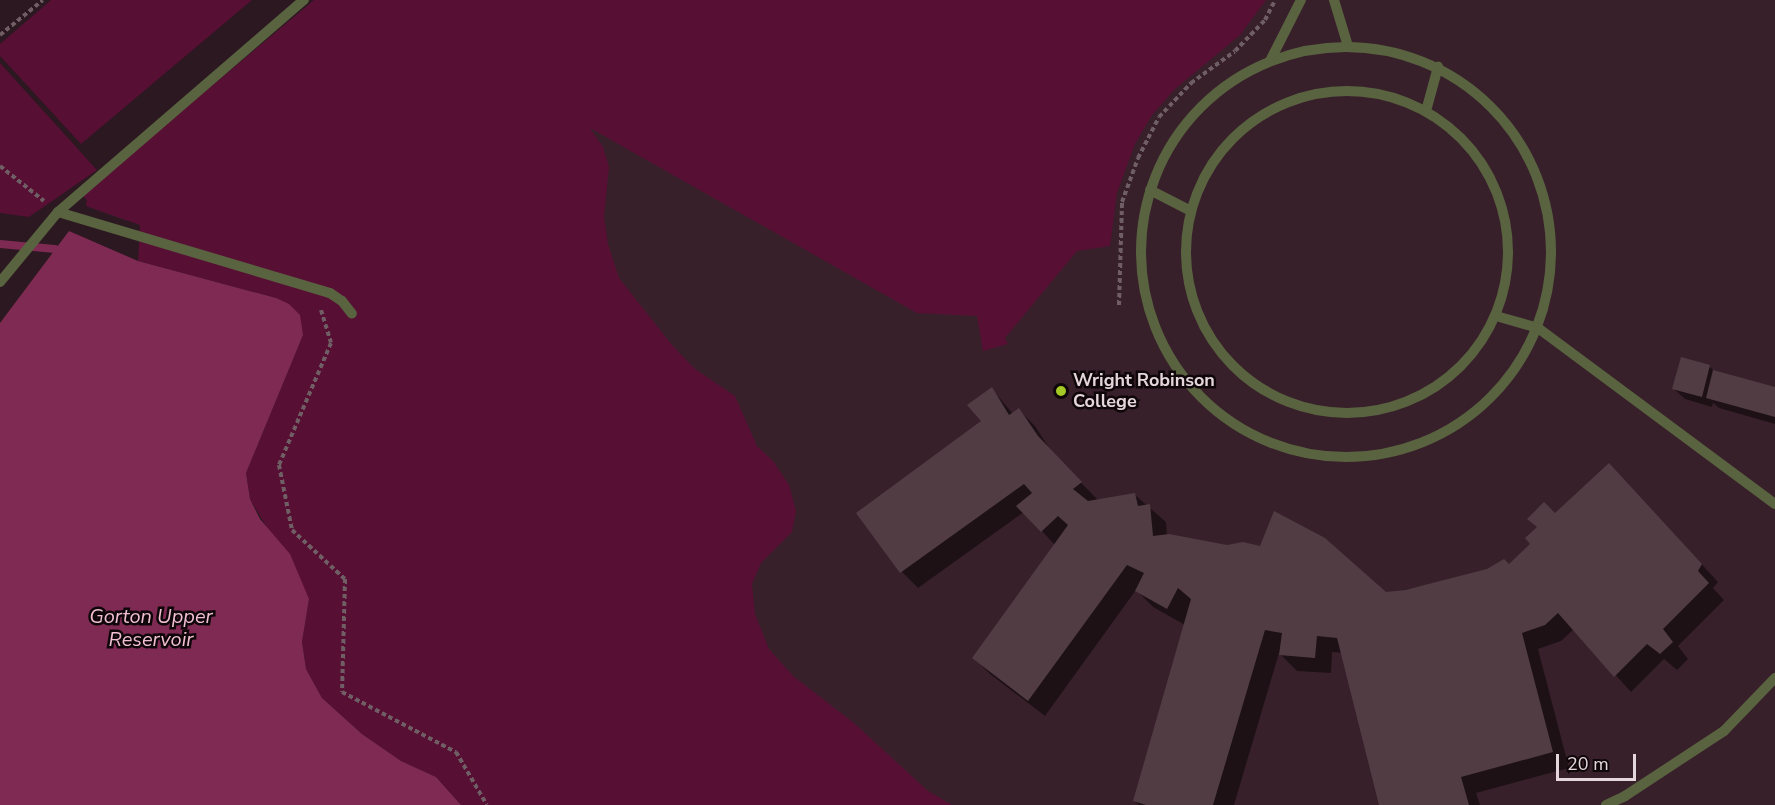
<!DOCTYPE html>
<html>
<head>
<meta charset="utf-8">
<style>
	body { margin:0 }
	#map { position:relative; width:1775px; height:805px; overflow:hidden; background:#2b1820; font-family:"Nunito Sans",sans-serif }
	div>[style] { position:absolute }
	[style*='--x'] { left:calc(var(--x)*1px); top:calc(var(--y)*1px); width:calc(var(--w)*1px); rotate:calc(var(--a)*1deg) }
	.built>* { inset:0; background:#38202a }
	.green>* { inset:0; background:#570f34 }
	.water>* { inset:0; background:#7e2a52 }
	.shadow>* { inset:0; background:#0007 }
	.stream>* { height:8px; margin:-4px; padding:0 4px; transform-origin:4px; border-radius:4px; background:#7e2a52 }
	.building>* { inset:0; background:#513c44 }
	.path>* { height:4px; margin-top:-2px; transform-origin:0; background:repeating-linear-gradient(90deg,#6f5e64 0 4.5px,transparent 0 7.5px) }
	.service>* { height:10px; margin:-5px; padding:0 5px; transform-origin:5px; border-radius:5px; background:#596340 }
	.service>.ring { margin:-5px; padding:0; box-sizing:content-box; background:none; border:10px solid #596340; border-radius:50% }
	.dots>* { width:16px; height:16px; translate:-50% -50%; box-sizing:border-box; border:3px solid #0e0609; border-radius:50% }
	span { translate:-50% -50%; white-space:nowrap; text-align:center; line-height:1.15; -webkit-text-stroke:5px #0e0609; paint-order:stroke }
	.poi-label { font-size:18px; color:#e4d6db; font-weight:700 }
	.left { translate:0 -50%; text-align:left }
	.water-label { font-size:20px; color:#f0bfd1; font-style:italic }
	.scale { position:absolute; left:1556px; top:754px; width:80px; height:27px; box-sizing:border-box; border:3px solid #e4d6db; border-top:0; padding-left:8px; font-size:18px; line-height:21px; white-space:nowrap; color:#e4d6db; -webkit-text-stroke:4px #0e0609; paint-order:stroke }
</style>
</head>
<body>
<div id="map">
	<div class="built">
		<div style="clip-path:polygon(314px 0,1775px 0,1775px 805px,524px 805px,353px 289px,118px 218px,86px 206px,87px 200px,82px 195px)"></div>
	</div>
	<div class="green">
		<div style="clip-path:polygon(51px 0,252px 0,81px 144px,0 56px,0 44px)"></div>
		<div style="clip-path:polygon(314px 0,1266px 0,1240px 35px,1175px 89px,1152px 115px,1135px 144px,1117px 193px,1110px 246px,1077px 251px,1005px 338px,1008px 344px,983px 351px,977px 316px,917px 313px,590px 128px,603px 147px,609px 167px,604px 217px,608px 244px,619px 278px,672px 345px,695px 369px,735px 396px,757px 446px,773px 461px,789px 485px,796px 511px,792px 532px,761px 563px,752px 584px,755px 614px,769px 649px,793px 676px,854px 723px,928px 791px,952px 805px,461px 805px,436px 777px,401px 761px,362px 734px,322px 698px,306px 669px,302px 642px,309px 599px,250px 499px,246px 473px,303px 335px,276px 298px,138px 261px,140px 225px,86px 206px,87px 200px,82px 195px)"></div>
		<div style="clip-path:polygon(0 63px,97px 170px,29px 217px,0 213px)"></div>
	</div>
	<div class="water">
		<div style="clip-path:polygon(69px 231px,138px 261px,276px 298px,289px 304px,300px 315px,303px 335px,246px 473px,250px 499px,260px 519px,290px 554px,309px 599px,302px 642px,306px 669px,322px 698px,362px 734px,401px 761px,436px 777px,461px 805px,0 805px,0 323px)"></div>
	</div>
	<div class="shadow">
		<div style="clip-path:polygon(1710px 367px,1715px 372px,1775px 388px,1775px 424px,1719px 408px,1713px 403px,1712px 407px,1685px 399px,1674px 389px)"></div>
		<div style="clip-path:polygon(992px 389px,1013px 414px,1019px 410px,1035px 426px,1053px 454px,1099px 501px,1135px 495px,1166px 522px,1167px 536px,1386px 594px,1509px 566px,1532px 545px,1555px 515px,1625px 481px,1718px 582px,1713px 588px,1724px 600px,1678px 646px,1688px 659px,1677px 670px,1664px 659px,1631px 692px,1574px 629px,1561px 641px,1538px 649px,1569px 768px,1476px 793px,1480px 805px,1381px 805px,1343px 653px,1332px 652px,1331px 673px,1297px 671px,1279px 653px,1234px 805px,1139px 805px,1134px 801px,1185px 625px,1153px 607px,1136px 590px,1045px 716px,990px 674px,974px 658px,1055px 545px,1024px 512px,918px 588px,902px 572px,984px 421px)"></div>
	</div>
	<div class="stream">
		<div style="--x:0;--y:244;--w:55;--a:5.2"></div>
	</div>
	<div class="building">
		<div style="clip-path:polygon(1681px 357px,1710px 365px,1702px 397px,1672px 389px)"></div>
		<div style="clip-path:polygon(1713px 370px,1775px 387px,1775px 417px,1706px 398px)"></div>
		<div style="clip-path:polygon(992px 387px,1009px 415px,1019px 408px,1038px 436px,1082px 482px,1073px 489px,1088px 501px,1135px 493px,1138px 506px,1150px 504px,1153px 536px,1169px 534px,1227px 545px,1243px 542px,1260px 546px,1274px 511px,1325px 538px,1386px 592px,1405px 590px,1487px 569px,1504px 559px,1509px 564px,1530px 544px,1525px 538px,1537px 527px,1527px 519px,1544px 502px,1555px 513px,1609px 463px,1702px 564px,1698px 571px,1709px 583px,1663px 629px,1673px 642px,1660px 654px,1647px 644px,1614px 677px,1558px 613px,1545px 625px,1522px 633px,1553px 752px,1461px 777px,1469px 805px,1379px 805px,1337px 638px,1317px 636px,1315px 658px,1279px 655px,1282px 633px,1265px 630px,1213px 805px,1146px 805px,1133px 801px,1191px 599px,1178px 588px,1167px 609px,1135px 591px,1144px 573px,1127px 565px,1028px 701px,972px 658px,1068px 525px,1058px 516px,1041px 532px,1016px 506px,1032px 493px,1024px 484px,900px 573px,856px 513px,981px 421px,967px 405px)"></div>
	</div>
	<div class="path">
		<div style="--x:0;--y:35;--w:55;--a:-39.1"></div>
		<div style="--x:0;--y:166;--w:56;--a:38.5"></div>
		<div style="--x:1119;--y:305;--w:103;--a:-88.3"></div>
		<div style="--x:1122;--y:202;--w:47;--a:-70"></div>
		<div style="--x:1138;--y:158;--w:46;--a:-62.9"></div>
		<div style="--x:1159;--y:117;--w:47;--a:-46.7"></div>
		<div style="--x:1191;--y:83;--w:54;--a:-36"></div>
		<div style="--x:1235;--y:51;--w:43;--a:-45.9"></div>
		<div style="--x:1265;--y:20;--w:22;--a:-63"></div>
		<div style="--x:321;--y:310;--w:34;--a:73"></div>
		<div style="--x:331;--y:343;--w:133;--a:113.1"></div>
		<div style="--x:279;--y:465;--w:66;--a:78.7"></div>
		<div style="--x:292;--y:530;--w:72;--a:42.8"></div>
		<div style="--x:345;--y:579;--w:113;--a:91.5"></div>
		<div style="--x:342;--y:692;--w:129;--a:27.8"></div>
		<div style="--x:456;--y:752;--w:61;--a:59.7"></div>
	</div>
	<div class="service">
		<div style="--x:1334;--y:0;--w:48;--a:73.1"></div>
		<div class="ring" style="left:1141px;top:47px;width:400px;height:400px"></div>
		<div style="--x:1270;--y:61;--w:68;--a:-63.1"></div>
		<div class="ring" style="left:1186px;top:91px;width:312px;height:312px"></div>
		<div style="--x:1426;--y:111;--w:46;--a:-74.7"></div>
		<div style="--x:1150;--y:190;--w:46;--a:27.1"></div>
		<div style="--x:58;--y:212;--w:284;--a:16.6"></div>
		<div style="--x:330;--y:293;--w:14;--a:34"></div>
		<div style="--x:342;--y:301;--w:16;--a:52"></div>
		<div style="--x:0;--y:282;--w:91;--a:-50.4"></div>
		<div style="--x:58;--y:212;--w:325;--a:-40.8"></div>
		<div style="--x:1496;--y:316;--w:44;--a:15.9"></div>
		<div style="--x:1538;--y:328;--w:295;--a:36.6"></div>
		<div style="--x:1606;--y:805;--w:21;--a:-25"></div>
		<div style="--x:1625;--y:796;--w:118;--a:-33.3"></div>
		<div style="--x:1724;--y:731;--w:74;--a:-46.1"></div>
	</div>
	<div class="dots">
		<div style="left:1061px;top:391px;background:#a4c824"></div>
	</div>
	<div class="poi-label">
		<span class="left" style="left:1073px;top:391px">Wright Robinson<br>College</span>
	</div>
	<div class="water-label">
		<span style="left:151px;top:628px">Gorton Upper<br>Reservoir</span>
	</div>
	<div class="scale">20 m</div>
</div>
</body>
</html>
